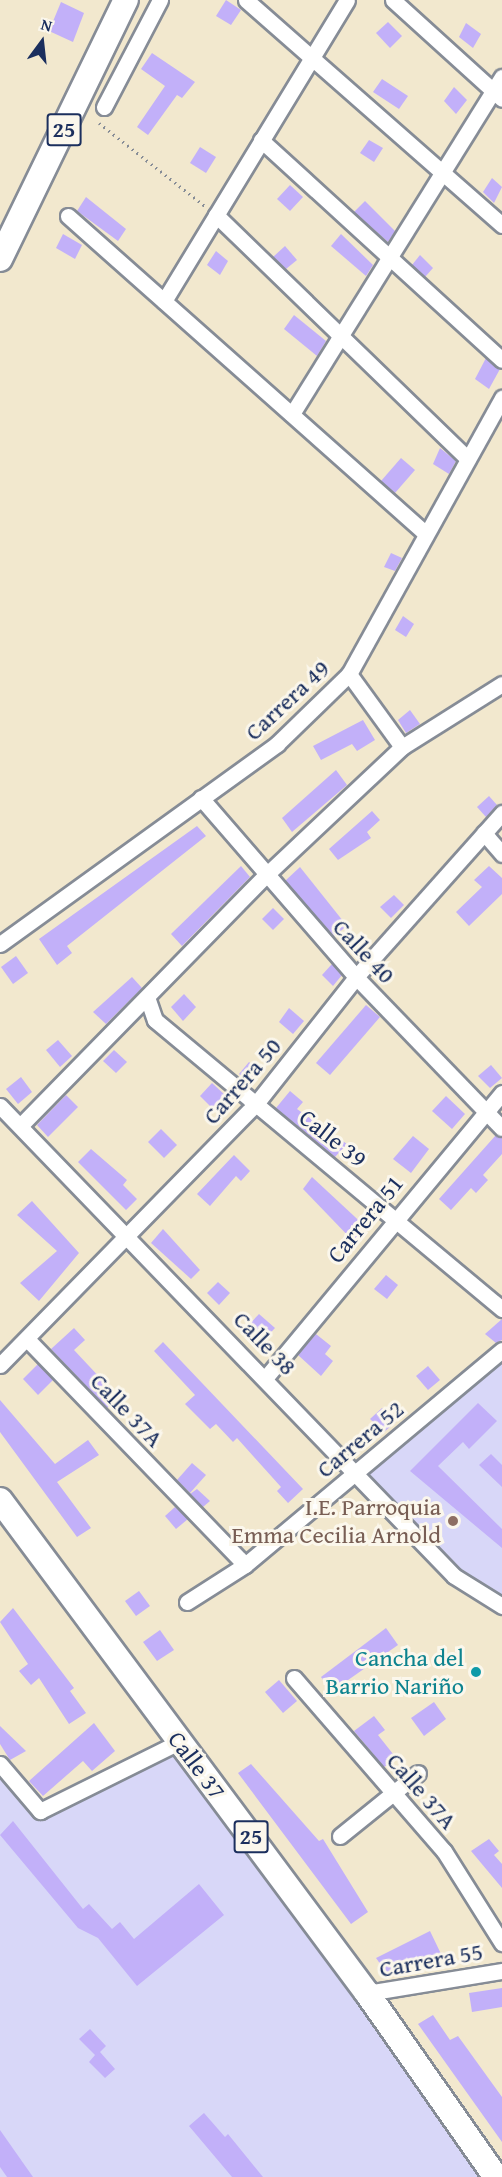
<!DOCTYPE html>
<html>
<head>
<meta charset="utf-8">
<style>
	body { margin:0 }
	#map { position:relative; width:502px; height:2177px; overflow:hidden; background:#f2e8ce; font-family:"Gentium Book Plus",serif }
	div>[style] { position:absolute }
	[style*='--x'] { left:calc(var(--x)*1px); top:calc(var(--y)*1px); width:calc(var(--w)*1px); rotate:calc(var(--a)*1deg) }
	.built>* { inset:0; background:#d8d7f8 }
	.building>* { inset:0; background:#c2b0f9 }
	.path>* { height:3px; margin-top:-1.5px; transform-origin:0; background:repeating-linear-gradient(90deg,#868c96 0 1.5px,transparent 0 6px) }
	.roads { filter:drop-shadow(2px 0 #868c96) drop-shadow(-2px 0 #868c96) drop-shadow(0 2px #868c96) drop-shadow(0 -2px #868c96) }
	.street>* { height:15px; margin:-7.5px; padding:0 7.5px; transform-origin:7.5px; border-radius:7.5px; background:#fff }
	.primary>* { height:24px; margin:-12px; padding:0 12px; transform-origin:12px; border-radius:12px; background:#fff }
	.dots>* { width:16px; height:16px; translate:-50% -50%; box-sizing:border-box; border:3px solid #fbf7ec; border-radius:50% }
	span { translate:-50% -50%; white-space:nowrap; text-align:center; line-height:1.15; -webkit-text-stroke:6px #fbf7ec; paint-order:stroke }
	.shield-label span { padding:2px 4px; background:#fbf7ec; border:2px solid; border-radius:4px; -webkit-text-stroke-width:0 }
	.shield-label { font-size:22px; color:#1b2f5e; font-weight:700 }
	.street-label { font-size:24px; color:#1b2f5e }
	.education-label { font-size:24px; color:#785e54 }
	.right { translate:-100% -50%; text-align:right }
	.culture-label { font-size:24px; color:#0d838f }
	.north { position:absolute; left:12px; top:12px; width:60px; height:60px; -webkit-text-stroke:4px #fbf7ec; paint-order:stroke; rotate:15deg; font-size:16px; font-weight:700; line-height:24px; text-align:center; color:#1b2f5e }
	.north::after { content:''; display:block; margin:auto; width:21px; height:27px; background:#1b2f5e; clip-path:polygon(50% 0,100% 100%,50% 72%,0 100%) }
</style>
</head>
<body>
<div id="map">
	<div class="built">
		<div style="clip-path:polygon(502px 1350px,502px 1601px,450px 1572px,358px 1470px)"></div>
		<div style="clip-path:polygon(179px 1742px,482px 2177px,0 2177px,0 1764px,40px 1811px)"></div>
	</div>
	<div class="building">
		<div style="clip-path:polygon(226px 0,241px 10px,231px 25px,216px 16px)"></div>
		<div style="clip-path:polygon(61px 2px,84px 13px,73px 42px,49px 31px)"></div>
		<div style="clip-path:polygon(388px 22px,402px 36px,390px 48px,376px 33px)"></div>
		<div style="clip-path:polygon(466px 23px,481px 34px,473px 48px,459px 37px)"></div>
		<div style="clip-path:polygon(152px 53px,195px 82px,182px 98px,177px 95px,148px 135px,137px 127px,165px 86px,141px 69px)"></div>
		<div style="clip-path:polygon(382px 79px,408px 96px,399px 109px,373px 92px)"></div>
		<div style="clip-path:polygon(454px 87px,467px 100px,456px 114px,444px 101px)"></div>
		<div style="clip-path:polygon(369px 140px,383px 148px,374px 162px,360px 153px)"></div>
		<div style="clip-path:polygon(200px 147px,216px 157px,206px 173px,190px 163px)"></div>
		<div style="clip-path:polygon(492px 178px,502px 187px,494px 203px,483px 192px)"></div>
		<div style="clip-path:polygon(290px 185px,303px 197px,290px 211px,277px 199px)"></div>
		<div style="clip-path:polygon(86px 197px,126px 229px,118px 241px,77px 211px)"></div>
		<div style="clip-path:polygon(365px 201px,395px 231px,388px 242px,354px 212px)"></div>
		<div style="clip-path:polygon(63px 234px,82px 245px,75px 259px,56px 248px)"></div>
		<div style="clip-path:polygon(341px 234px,373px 265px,366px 276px,331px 246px)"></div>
		<div style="clip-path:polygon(285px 246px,297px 260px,286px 269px,273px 257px)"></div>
		<div style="clip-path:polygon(216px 251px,228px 261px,220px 275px,207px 265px)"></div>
		<div style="clip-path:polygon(420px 255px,433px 268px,425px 277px,412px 265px)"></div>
		<div style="clip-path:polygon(294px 315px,326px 341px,317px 356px,284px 329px)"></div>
		<div style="clip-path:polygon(486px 358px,500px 369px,489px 389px,475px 379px)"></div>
		<div style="clip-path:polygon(440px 448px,456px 461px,449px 474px,433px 464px)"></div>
		<div style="clip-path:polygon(401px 458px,415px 470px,395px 493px,381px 481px)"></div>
		<div style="clip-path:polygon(391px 553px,402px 558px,395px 571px,384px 567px)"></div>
		<div style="clip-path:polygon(403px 616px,414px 624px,406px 637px,395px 630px)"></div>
		<div style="clip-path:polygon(410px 710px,420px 724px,406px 733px,398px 720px)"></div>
		<div style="clip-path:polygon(363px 720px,375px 740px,357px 751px,352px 744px,321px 760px,313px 746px)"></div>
		<div style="clip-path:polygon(336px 770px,347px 785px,292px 832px,282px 818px)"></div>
		<div style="clip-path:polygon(489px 796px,497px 805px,486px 817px,477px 807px)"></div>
		<div style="clip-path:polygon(372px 811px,380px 820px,367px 832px,371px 838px,338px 860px,329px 849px)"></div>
		<div style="clip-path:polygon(197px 826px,206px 836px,67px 946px,72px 953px,57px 965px,39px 939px)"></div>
		<div style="clip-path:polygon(241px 866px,250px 877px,182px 946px,171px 934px)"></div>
		<div style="clip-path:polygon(489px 866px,502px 878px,502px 894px,469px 926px,456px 912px,482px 887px,474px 880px)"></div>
		<div style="clip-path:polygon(300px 867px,347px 926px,334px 936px,285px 881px)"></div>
		<div style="clip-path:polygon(394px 895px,404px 905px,391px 918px,380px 907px)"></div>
		<div style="clip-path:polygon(273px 908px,284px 919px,273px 930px,262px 919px)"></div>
		<div style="clip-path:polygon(16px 956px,28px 973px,13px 984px,1px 967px)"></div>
		<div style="clip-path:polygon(332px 964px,342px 975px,333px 986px,322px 975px)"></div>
		<div style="clip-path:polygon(132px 977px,142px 988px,106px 1024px,93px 1012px)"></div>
		<div style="clip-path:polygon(184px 994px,196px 1007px,183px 1021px,171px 1007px)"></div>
		<div style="clip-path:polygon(366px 1005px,380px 1017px,330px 1075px,316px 1063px)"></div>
		<div style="clip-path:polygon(289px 1008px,304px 1021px,293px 1034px,279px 1022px)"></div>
		<div style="clip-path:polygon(58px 1040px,72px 1056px,60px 1067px,46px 1050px)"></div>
		<div style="clip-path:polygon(114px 1050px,127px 1062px,116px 1073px,103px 1061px)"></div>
		<div style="clip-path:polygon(249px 1062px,260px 1072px,250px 1083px,239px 1074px)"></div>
		<div style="clip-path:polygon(491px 1065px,502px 1078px,490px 1088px,478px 1076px)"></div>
		<div style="clip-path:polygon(21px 1077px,32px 1092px,18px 1104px,6px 1089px)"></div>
		<div style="clip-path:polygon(212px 1083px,225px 1095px,212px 1108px,200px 1096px)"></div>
		<div style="clip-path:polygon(290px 1091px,303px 1102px,297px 1109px,347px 1144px,335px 1157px,276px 1108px)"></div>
		<div style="clip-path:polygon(66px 1095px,78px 1107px,48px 1137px,37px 1125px)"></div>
		<div style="clip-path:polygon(446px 1096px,465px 1114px,452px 1129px,432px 1111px)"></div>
		<div style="clip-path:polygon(161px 1129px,177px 1145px,164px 1158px,148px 1142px)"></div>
		<div style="clip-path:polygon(496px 1135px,502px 1137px,502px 1154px,483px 1175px,488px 1180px,476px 1193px,471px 1188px,451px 1210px,439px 1199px)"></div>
		<div style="clip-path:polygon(413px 1136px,429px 1149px,411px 1173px,393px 1159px)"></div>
		<div style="clip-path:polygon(91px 1149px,127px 1180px,123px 1185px,137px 1199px,126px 1210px,78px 1162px)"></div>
		<div style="clip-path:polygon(234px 1155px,250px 1171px,241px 1181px,236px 1176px,210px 1206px,197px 1194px)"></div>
		<div style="clip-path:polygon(312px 1177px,368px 1229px,355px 1243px,303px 1189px)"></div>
		<div style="clip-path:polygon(32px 1201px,79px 1253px,39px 1301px,20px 1283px,57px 1251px,17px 1215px)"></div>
		<div style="clip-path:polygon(163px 1229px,200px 1270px,191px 1279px,151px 1243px)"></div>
		<div style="clip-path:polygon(386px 1275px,398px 1285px,387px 1299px,374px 1289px)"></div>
		<div style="clip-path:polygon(218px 1282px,230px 1293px,219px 1305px,207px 1293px)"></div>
		<div style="clip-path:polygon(259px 1314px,275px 1328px,261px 1343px,245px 1329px)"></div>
		<div style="clip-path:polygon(502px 1319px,502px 1340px,496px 1343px,485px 1334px)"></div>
		<div style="clip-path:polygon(74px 1328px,85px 1340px,74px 1350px,119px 1398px,107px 1408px,51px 1349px)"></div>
		<div style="clip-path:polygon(316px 1334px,331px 1346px,325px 1354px,333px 1361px,321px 1376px,298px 1355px)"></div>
		<div style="clip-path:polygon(163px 1342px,303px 1489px,288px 1503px,277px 1491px,281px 1487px,237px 1438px,233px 1442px,216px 1424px,210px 1429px,185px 1404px,195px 1395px,154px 1351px)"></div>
		<div style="clip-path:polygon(38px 1364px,53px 1380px,38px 1395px,23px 1379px)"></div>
		<div style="clip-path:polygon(428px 1366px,440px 1380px,428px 1390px,416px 1376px)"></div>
		<div style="clip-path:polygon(0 1400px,55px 1464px,88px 1440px,99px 1455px,57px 1482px,91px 1528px,77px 1537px,0 1432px)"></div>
		<div style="clip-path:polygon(478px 1403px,497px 1421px,469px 1449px,463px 1442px,438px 1466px,502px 1529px,502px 1548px,410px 1471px)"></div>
		<div style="clip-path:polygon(382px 1408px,396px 1422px,384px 1432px,370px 1419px)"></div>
		<div style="clip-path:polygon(491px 1454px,502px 1465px,502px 1487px,479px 1465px)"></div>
		<div style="clip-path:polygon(192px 1463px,206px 1475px,190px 1493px,177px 1480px)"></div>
		<div style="clip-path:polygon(197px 1489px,210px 1501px,203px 1507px,190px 1494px)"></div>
		<div style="clip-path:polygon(175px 1507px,188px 1519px,176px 1529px,165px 1516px)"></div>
		<div style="clip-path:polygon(139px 1591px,150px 1606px,136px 1616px,125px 1601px)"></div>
		<div style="clip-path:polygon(13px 1608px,74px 1688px,70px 1691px,86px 1713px,69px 1724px,39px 1678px,31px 1685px,19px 1671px,28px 1664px,0 1622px)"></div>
		<div style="clip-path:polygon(386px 1628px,398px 1645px,331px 1692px,321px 1677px)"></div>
		<div style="clip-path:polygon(160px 1630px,174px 1650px,157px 1661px,143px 1642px)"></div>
		<div style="clip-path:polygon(279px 1680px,297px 1701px,283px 1713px,265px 1692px)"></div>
		<div style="clip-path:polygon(434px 1702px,446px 1719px,424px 1736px,411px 1718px)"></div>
		<div style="clip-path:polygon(374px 1716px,385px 1730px,378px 1735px,397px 1759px,384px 1767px,354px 1731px)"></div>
		<div style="clip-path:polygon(94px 1723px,115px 1751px,92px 1771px,83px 1761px,43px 1796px,29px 1781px)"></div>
		<div style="clip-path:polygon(0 1726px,26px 1751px,10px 1760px,0 1744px)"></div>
		<div style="clip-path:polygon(251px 1764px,319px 1841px,323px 1839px,368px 1912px,351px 1924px,238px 1773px)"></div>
		<div style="clip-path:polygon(13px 1821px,83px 1909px,89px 1904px,112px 1929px,120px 1922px,134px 1939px,199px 1884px,224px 1915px,137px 1986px,98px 1938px,78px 1928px,0 1835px)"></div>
		<div style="clip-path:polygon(489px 1839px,499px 1851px,494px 1855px,502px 1864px,502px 1888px,471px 1851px)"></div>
		<div style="clip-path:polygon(430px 1931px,442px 1956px,415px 1968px,411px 1958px,388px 1975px,376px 1958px)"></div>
		<div style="clip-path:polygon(502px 1988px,502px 2007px,472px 2012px,469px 1993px)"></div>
		<div style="clip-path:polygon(433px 2015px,450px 2040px,458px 2036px,502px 2097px,502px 2142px,418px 2024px)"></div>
		<div style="clip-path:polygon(90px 2029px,106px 2046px,100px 2052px,115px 2069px,105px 2078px,89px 2062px,95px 2055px,79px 2039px)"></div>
		<div style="clip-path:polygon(204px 2113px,225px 2137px,228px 2134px,263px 2177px,232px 2177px,189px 2126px)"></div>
		<div style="clip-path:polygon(0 2130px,33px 2177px,7px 2177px,0 2167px)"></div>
	</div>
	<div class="path">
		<div style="--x:99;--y:123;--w:135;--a:38.1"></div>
	</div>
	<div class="roads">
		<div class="street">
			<div style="--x:246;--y:0;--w:341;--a:41.3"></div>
			<div style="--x:393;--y:0;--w:147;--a:42.2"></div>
			<div style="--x:104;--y:107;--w:121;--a:-62.4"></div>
			<div style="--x:261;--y:140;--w:326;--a:42.4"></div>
			<div style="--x:216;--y:215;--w:347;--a:44.1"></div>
			<div style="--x:68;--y:216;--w:476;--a:41.6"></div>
			<div style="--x:164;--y:301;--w:352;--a:-58.7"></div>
			<div style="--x:292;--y:414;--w:397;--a:-58.1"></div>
			<div style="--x:349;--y:674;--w:90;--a:54"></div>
			<div style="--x:201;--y:798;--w:237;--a:49.1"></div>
			<div style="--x:356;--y:977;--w:210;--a:46"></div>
			<div style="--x:484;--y:833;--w:28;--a:49"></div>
			<div style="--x:0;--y:944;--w:342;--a:-35.8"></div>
			<div style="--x:277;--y:744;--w:100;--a:-44.2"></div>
			<div style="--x:349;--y:674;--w:316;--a:-61"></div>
			<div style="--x:147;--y:997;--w:24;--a:71"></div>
			<div style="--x:155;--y:1020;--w:452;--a:39.8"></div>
			<div style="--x:0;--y:1106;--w:653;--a:45.99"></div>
			<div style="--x:454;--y:1576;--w:57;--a:32"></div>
			<div style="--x:20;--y:1126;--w:350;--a:-45.6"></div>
			<div style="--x:265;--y:876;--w:188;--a:-43.3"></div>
			<div style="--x:402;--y:747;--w:118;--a:-32.2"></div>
			<div style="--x:27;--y:1339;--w:314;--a:46"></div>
			<div style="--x:0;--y:1365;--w:364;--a:-45.6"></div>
			<div style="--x:255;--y:1105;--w:163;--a:-51.7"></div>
			<div style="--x:356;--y:977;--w:220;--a:-48.3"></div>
			<div style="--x:267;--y:1376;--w:368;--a:-50.3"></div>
			<div style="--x:187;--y:1602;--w:69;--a:-32.5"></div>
			<div style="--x:245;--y:1565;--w:335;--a:-39.9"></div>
			<div style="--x:294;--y:1678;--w:229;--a:49.1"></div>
			<div style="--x:444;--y:1851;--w:109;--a:57.8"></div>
			<div style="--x:0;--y:1764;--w:62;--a:49.6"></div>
			<div style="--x:40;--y:1811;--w:155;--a:-26.4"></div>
			<div style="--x:340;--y:1836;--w:100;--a:-38.9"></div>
			<div style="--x:367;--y:1993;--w:137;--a:-9.3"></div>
		</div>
		<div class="primary">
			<div style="--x:0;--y:259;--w:288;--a:-64.1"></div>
			<div style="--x:0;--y:1500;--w:615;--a:53.34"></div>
			<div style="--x:367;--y:1993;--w:225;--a:55"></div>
		</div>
	</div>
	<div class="dots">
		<div style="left:453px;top:1521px;background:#8d6e63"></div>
		<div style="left:476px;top:1672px;background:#0f9aa8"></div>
	</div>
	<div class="shield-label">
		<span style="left:64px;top:130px">25</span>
		<span style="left:251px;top:1837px">25</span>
	</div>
	<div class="street-label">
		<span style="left:287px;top:700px;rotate:-43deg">Carrera 49</span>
		<span style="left:364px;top:951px;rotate:47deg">Calle 40</span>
		<span style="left:242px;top:1081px;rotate:-49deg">Carrera 50</span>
		<span style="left:333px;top:1138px;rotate:38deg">Calle 39</span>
		<span style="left:365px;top:1219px;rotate:-51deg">Carrera 51</span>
		<span style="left:265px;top:1343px;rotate:46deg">Calle 38</span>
		<span style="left:127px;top:1410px;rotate:46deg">Calle 37A</span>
		<span style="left:360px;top:1439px;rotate:-40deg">Carrera 52</span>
		<span style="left:197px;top:1765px;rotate:53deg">Calle 37</span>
		<span style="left:422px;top:1791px;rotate:49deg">Calle 37A</span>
		<span style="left:431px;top:1960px;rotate:-10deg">Carrera 55</span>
	</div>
	<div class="education-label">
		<span class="right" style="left:441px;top:1521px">I.E. Parroquia<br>Emma Cecilia Arnold</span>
	</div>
	<div class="culture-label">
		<span class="right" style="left:464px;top:1672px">Cancha del<br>Barrio Nariño</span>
	</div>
	<div class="north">N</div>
</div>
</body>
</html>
